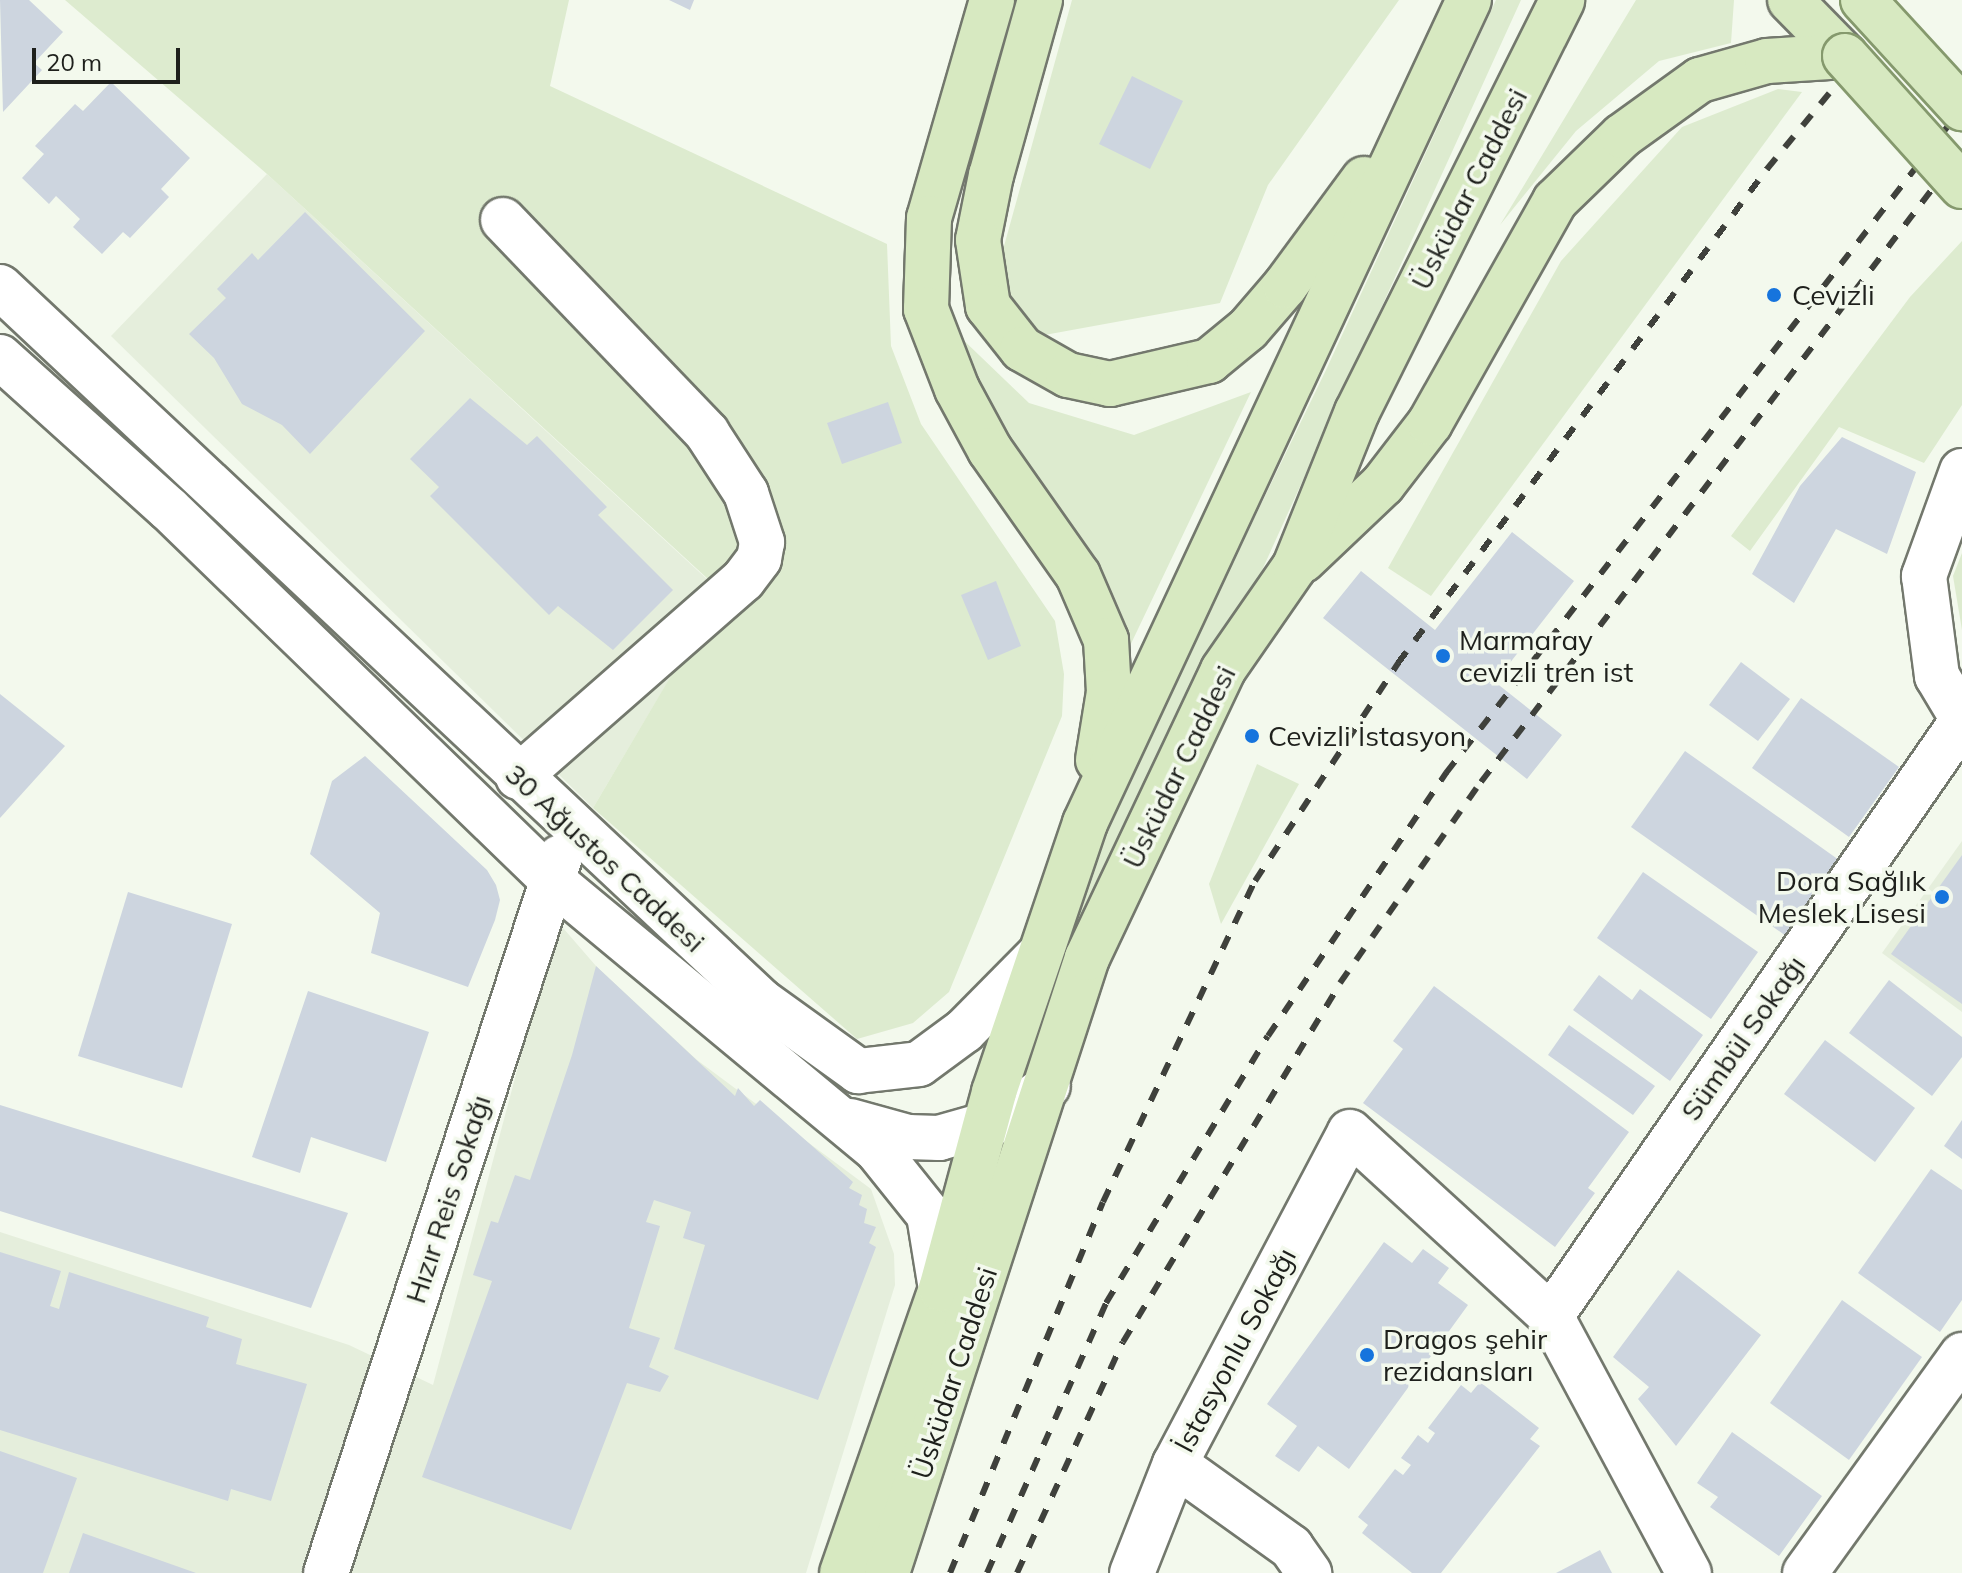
<!DOCTYPE html>
<html>
<head>
<meta charset="utf-8">
<style>
	body { margin:0 }
	#map { position:relative; width:1962px; height:1573px; overflow:hidden; background:#f3f9ed; font-family:Mulish,sans-serif }
	div>[style] { position:absolute }
	[style*='--x'] { left:calc(var(--x)*1px); top:calc(var(--y)*1px); width:calc(var(--w)*1px); rotate:calc(var(--a)*1deg) }
	.built>* { inset:0; background:#e5eedc }
	.green>* { inset:0; background:#ddebcf }
	.building>* { inset:0; background:#cdd5df }
	.roads { filter:drop-shadow(2px 0 #73786d) drop-shadow(-2px 0 #73786d) drop-shadow(0 2px #73786d) drop-shadow(0 -2px #73786d) }
	.minor>* { height:44px; margin:-22px; padding:0 22px; transform-origin:22px; border-radius:22px; background:#fff }
	.major>* { height:44px; margin:-22px; padding:0 22px; transform-origin:22px; border-radius:22px; background:#d7e9c1 }
	.rail>* { height:6px; margin-top:-3px; transform-origin:0; background:repeating-linear-gradient(90deg,#3f413c 0 14px,transparent 0 28px) }
	.bridges { filter:drop-shadow(2px 0 #85996d) drop-shadow(-2px 0 #85996d) drop-shadow(0 2px #85996d) drop-shadow(0 -2px #85996d) }
	.major-bridge>* { height:44px; margin:-22px; padding:0 22px; transform-origin:22px; border-radius:22px; background:#d7e9c1 }
	.dots>* { width:22px; height:22px; translate:-50% -50%; box-sizing:border-box; border:4px solid #f3f9ed; border-radius:50% }
	span { translate:-50% -50%; white-space:nowrap; text-align:center; line-height:1.15; -webkit-text-stroke:7px #f3f9ed; paint-order:stroke }
	.street-label { font-size:28px; color:#1e201c }
	.poi-label { font-size:28px; color:#1e201c }
	.left { translate:0 -50%; text-align:left }
	.right { translate:-100% -50%; text-align:right }
	.scale { position:absolute; left:32px; top:48px; width:148px; height:36px; box-sizing:border-box; border:4px solid #1e201c; border-top:0; padding-left:10px; font-size:24px; line-height:28px; white-space:nowrap; color:#1e201c; -webkit-text-stroke:6px #f3f9ed; paint-order:stroke }
</style>
</head>
<body>
<div id="map">
	<div class="built">
		<div style="clip-path:polygon(267px 174px,721px 592px,593px 808px,111px 336px)"></div>
		<div style="clip-path:polygon(1962px 841px,1962px 1012px,1882px 953px)"></div>
		<div style="clip-path:polygon(557px 921px,596px 966px,697px 1060px,871px 1189px,894px 1254px,895px 1285px,806px 1573px,0 1573px,0 1232px,349px 1345px,433px 1385px)"></div>
	</div>
	<div class="green">
		<div style="clip-path:polygon(65px 0,569px 0,550px 86px,887px 244px,891px 346px,921px 424px,1055px 621px,1064px 674px,1062px 716px,949px 992px,913px 1023px,857px 1039px,593px 808px,721px 591px,267px 174px)"></div>
		<div style="clip-path:polygon(1072px 0,1399px 0,1268px 185px,1220px 303px,1039px 336px,993px 286px)"></div>
		<div style="clip-path:polygon(1496px 0,1521px 0,1223px 656px,1044px 1069px,1003px 1102px,1022px 1031px,1119px 798px,1326px 370px)"></div>
		<div style="clip-path:polygon(1636px 0,1734px 0,1731px 43px,1659px 61px,1576px 131px,1500px 225px)"></div>
		<div style="clip-path:polygon(1778px 89px,1802px 92px,1431px 596px,1388px 568px,1561px 261px,1682px 127px)"></div>
		<div style="clip-path:polygon(1962px 241px,1962px 405px,1924px 463px,1839px 427px,1750px 551px,1731px 536px,1910px 297px)"></div>
		<div style="clip-path:polygon(954px 331px,1029px 403px,1134px 435px,1251px 392px,1128px 650px,1015px 452px)"></div>
		<div style="clip-path:polygon(1962px 553px,1962px 630px,1953px 576px)"></div>
		<div style="clip-path:polygon(1257px 764px,1299px 784px,1221px 924px,1209px 884px)"></div>
	</div>
	<div class="building">
		<div style="clip-path:polygon(0 0,29px 0,63px 32px,34px 63px,42px 70px,3px 112px)"></div>
		<div style="clip-path:polygon(669px 0,694px 0,690px 10px)"></div>
		<div style="clip-path:polygon(1132px 76px,1183px 101px,1150px 169px,1099px 144px)"></div>
		<div style="clip-path:polygon(111px 82px,190px 158px,161px 189px,169px 197px,130px 238px,123px 232px,102px 254px,73px 227px,80px 219px,56px 196px,49px 204px,22px 178px,44px 154px,35px 146px,75px 104px,83px 111px)"></div>
		<div style="clip-path:polygon(305px 212px,425px 331px,310px 454px,282px 425px,242px 404px,214px 358px,189px 334px,226px 298px,217px 289px,252px 253px,258px 260px)"></div>
		<div style="clip-path:polygon(470px 398px,527px 445px,537px 436px,607px 507px,598px 515px,673px 590px,613px 650px,558px 606px,549px 615px,430px 496px,439px 487px,410px 459px)"></div>
		<div style="clip-path:polygon(888px 402px,902px 443px,842px 464px,827px 423px)"></div>
		<div style="clip-path:polygon(1842px 437px,1916px 472px,1887px 554px,1836px 529px,1794px 603px,1752px 574px,1800px 486px)"></div>
		<div style="clip-path:polygon(1512px 532px,1574px 581px,1495px 682px,1562px 735px,1527px 779px,1323px 618px,1361px 571px,1435px 630px)"></div>
		<div style="clip-path:polygon(996px 581px,1021px 646px,988px 660px,961px 595px)"></div>
		<div style="clip-path:polygon(1741px 662px,1790px 699px,1758px 741px,1709px 705px)"></div>
		<div style="clip-path:polygon(0 694px,65px 746px,0 818px)"></div>
		<div style="clip-path:polygon(1801px 698px,1899px 767px,1849px 837px,1752px 768px)"></div>
		<div style="clip-path:polygon(1685px 751px,1839px 860px,1786px 936px,1631px 827px)"></div>
		<div style="clip-path:polygon(365px 756px,487px 870px,496px 885px,500px 900px,495px 920px,468px 987px,371px 953px,380px 913px,310px 854px,332px 781px)"></div>
		<div style="clip-path:polygon(1962px 855px,1962px 1004px,1891px 954px)"></div>
		<div style="clip-path:polygon(1643px 872px,1758px 952px,1711px 1019px,1597px 938px)"></div>
		<div style="clip-path:polygon(128px 892px,232px 924px,182px 1088px,78px 1056px)"></div>
		<div style="clip-path:polygon(596px 966px,735px 1096px,738px 1088px,754px 1106px,760px 1100px,853px 1182px,849px 1188px,862px 1195px,859px 1205px,867px 1209px,864px 1223px,876px 1227px,869px 1243px,876px 1247px,818px 1400px,674px 1349px,705px 1245px,683px 1238px,691px 1212px,654px 1200px,646px 1222px,660px 1226px,629px 1328px,660px 1338px,649px 1367px,669px 1376px,660px 1392px,627px 1383px,571px 1530px,422px 1477px,492px 1281px,473px 1275px,491px 1221px,498px 1223px,515px 1175px,530px 1180px,572px 1055px)"></div>
		<div style="clip-path:polygon(1599px 975px,1632px 1000px,1640px 989px,1703px 1035px,1670px 1081px,1573px 1010px)"></div>
		<div style="clip-path:polygon(1889px 980px,1962px 1037px,1962px 1057px,1932px 1096px,1849px 1033px)"></div>
		<div style="clip-path:polygon(1434px 986px,1629px 1132px,1588px 1188px,1595px 1193px,1555px 1247px,1363px 1103px,1403px 1049px,1393px 1041px)"></div>
		<div style="clip-path:polygon(308px 991px,429px 1032px,386px 1162px,311px 1137px,300px 1173px,252px 1157px)"></div>
		<div style="clip-path:polygon(1569px 1025px,1655px 1086px,1633px 1115px,1548px 1055px)"></div>
		<div style="clip-path:polygon(1825px 1040px,1915px 1108px,1875px 1162px,1784px 1094px)"></div>
		<div style="clip-path:polygon(0 1105px,348px 1213px,311px 1308px,0 1211px)"></div>
		<div style="clip-path:polygon(1962px 1120px,1962px 1159px,1944px 1146px)"></div>
		<div style="clip-path:polygon(1931px 1169px,1962px 1190px,1962px 1300px,1940px 1332px,1858px 1273px)"></div>
		<div style="clip-path:polygon(1384px 1242px,1412px 1263px,1423px 1249px,1449px 1268px,1438px 1283px,1468px 1305px,1349px 1469px,1318px 1446px,1299px 1472px,1275px 1456px,1297px 1426px,1267px 1404px)"></div>
		<div style="clip-path:polygon(0 1252px,61px 1271px,50px 1306px,59px 1309px,69px 1272px,209px 1317px,206px 1327px,242px 1339px,236px 1364px,307px 1384px,271px 1501px,231px 1489px,228px 1501px,0 1430px)"></div>
		<div style="clip-path:polygon(1678px 1270px,1761px 1335px,1676px 1446px,1638px 1399px,1649px 1387px,1613px 1357px)"></div>
		<div style="clip-path:polygon(1842px 1300px,1922px 1357px,1849px 1460px,1770px 1403px)"></div>
		<div style="clip-path:polygon(1480px 1382px,1539px 1428px,1530px 1439px,1540px 1446px,1441px 1573px,1412px 1573px,1362px 1533px,1368px 1525px,1358px 1517px,1395px 1469px,1403px 1475px,1411px 1465px,1401px 1458px,1418px 1435px,1428px 1443px,1435px 1433px,1428px 1428px,1461px 1385px,1471px 1393px)"></div>
		<div style="clip-path:polygon(1732px 1432px,1822px 1496px,1779px 1556px,1710px 1507px,1718px 1497px,1697px 1483px)"></div>
		<div style="clip-path:polygon(0 1451px,77px 1478px,43px 1573px,0 1573px)"></div>
		<div style="clip-path:polygon(83px 1533px,196px 1573px,69px 1573px)"></div>
		<div style="clip-path:polygon(1600px 1550px,1612px 1573px,1556px 1573px)"></div>
	</div>
	<div class="roads">
		<div class="minor">
			<div style="--x:503;--y:220;--w:295;--a:46.2"></div>
			<div style="--x:707;--y:433;--w:72;--a:57"></div>
			<div style="--x:746;--y:493;--w:52;--a:71.9"></div>
			<div style="--x:762;--y:542;--w:17;--a:100"></div>
			<div style="--x:759;--y:559;--w:26;--a:127"></div>
			<div style="--x:743;--y:580;--w:299;--a:138.8"></div>
			<div style="--x:0;--y:287;--w:1044;--a:43.17"></div>
			<div style="--x:761;--y:1001;--w:120;--a:35.8"></div>
			<div style="--x:858;--y:1071;--w:61;--a:-6.5"></div>
			<div style="--x:919;--y:1064;--w:56;--a:-36.3"></div>
			<div style="--x:964;--y:1031;--w:108;--a:-45.4"></div>
			<div style="--x:0;--y:357;--w:227;--a:42"></div>
			<div style="--x:169;--y:509;--w:535;--a:44.09"></div>
			<div style="--x:553;--y:881;--w:421;--a:39.7"></div>
			<div style="--x:877;--y:1150;--w:83;--a:51.3"></div>
			<div style="--x:929;--y:1215;--w:75;--a:80.8"></div>
			<div style="--x:1962;--y:471;--w:112;--a:109.9"></div>
			<div style="--x:1924;--y:576;--w:101;--a:82.6"></div>
			<div style="--x:1937;--y:676;--w:49;--a:59.2"></div>
			<div style="--x:850;--y:1121;--w:60;--a:15.4"></div>
			<div style="--x:908;--y:1137;--w:31;--a:2"></div>
			<div style="--x:939;--y:1138;--w:66;--a:-15.9"></div>
			<div style="--x:1002;--y:1120;--w:57;--a:-36.5"></div>
			<div style="--x:1551;--y:1316;--w:723;--a:-55.36"></div>
			<div style="--x:1175;--y:1464;--w:143;--a:35.6"></div>
			<div style="--x:1291;--y:1547;--w:32;--a:55"></div>
			<div style="--x:326;--y:1573;--w:753;--a:-71.9"></div>
			<div style="--x:1132;--y:1573;--w:117;--a:-68.5"></div>
			<div style="--x:1175;--y:1464;--w:375;--a:-62.2"></div>
			<div style="--x:1350;--y:1132;--w:273;--a:42.5"></div>
			<div style="--x:1551;--y:1316;--w:292;--a:61.8"></div>
			<div style="--x:1805;--y:1573;--w:269;--a:-54.2"></div>
		</div>
		<div class="major">
			<div style="--x:992;--y:0;--w:227;--a:106.1"></div>
			<div style="--x:929;--y:218;--w:91;--a:91.9"></div>
			<div style="--x:926;--y:309;--w:86;--a:68.8"></div>
			<div style="--x:957;--y:389;--w:69;--a:61.6"></div>
			<div style="--x:990;--y:450;--w:153;--a:54.9"></div>
			<div style="--x:1078;--y:575;--w:71;--a:66.7"></div>
			<div style="--x:1106;--y:640;--w:52;--a:86.7"></div>
			<div style="--x:1109;--y:692;--w:69;--a:99.2"></div>
			<div style="--x:1040;--y:0;--w:182;--a:105.6"></div>
			<div style="--x:991;--y:175;--w:66;--a:101.3"></div>
			<div style="--x:978;--y:240;--w:67;--a:81.4"></div>
			<div style="--x:988;--y:306;--w:55;--a:51.7"></div>
			<div style="--x:1022;--y:349;--w:53;--a:29.5"></div>
			<div style="--x:1068;--y:375;--w:43;--a:12.1"></div>
			<div style="--x:1110;--y:384;--w:102;--a:-13.1"></div>
			<div style="--x:1209;--y:361;--w:50;--a:-39.4"></div>
			<div style="--x:1248;--y:329;--w:57;--a:-49.3"></div>
			<div style="--x:1285;--y:286;--w:133;--a:-53.6"></div>
			<div style="--x:1790;--y:0;--w:78;--a:45.5"></div>
			<div style="--x:1303;--y:560;--w:110;--a:-43.5"></div>
			<div style="--x:1383;--y:484;--w:77;--a:-52.4"></div>
			<div style="--x:1430;--y:423;--w:255;--a:-60.6"></div>
			<div style="--x:1555;--y:201;--w:93;--a:-44.1"></div>
			<div style="--x:1622;--y:136;--w:96;--a:-35.7"></div>
			<div style="--x:1700;--y:80;--w:70;--a:-15.8"></div>
			<div style="--x:1767;--y:61;--w:78;--a:-3.7"></div>
			<div style="--x:842;--y:1573;--w:301;--a:-70.8"></div>
			<div style="--x:941;--y:1289;--w:204;--a:-74.9"></div>
			<div style="--x:994;--y:1092;--w:284;--a:-71.3"></div>
			<div style="--x:1085;--y:823;--w:908;--a:-64.99"></div>
			<div style="--x:887;--y:1573;--w:647;--a:-71.99"></div>
			<div style="--x:1087;--y:958;--w:318;--a:-64.7"></div>
			<div style="--x:1223;--y:670;--w:126;--a:-55.3"></div>
			<div style="--x:1295;--y:566;--w:166;--a:-68.1"></div>
			<div style="--x:1357;--y:412;--w:460;--a:-63.5"></div>
		</div>
	</div>
	<div class="rail">
		<div style="--x:950;--y:1573;--w:401;--a:-67.6"></div>
		<div style="--x:1103;--y:1202;--w:355;--a:-64.7"></div>
		<div style="--x:1255;--y:881;--w:261;--a:-56.7"></div>
		<div style="--x:1398;--y:663;--w:617;--a:-53.24"></div>
		<div style="--x:1767;--y:169;--w:219;--a:-50.6"></div>
		<div style="--x:987;--y:1573;--w:295;--a:-66.2"></div>
		<div style="--x:1106;--y:1303;--w:312;--a:-58.8"></div>
		<div style="--x:1268;--y:1036;--w:318;--a:-55.9"></div>
		<div style="--x:1446;--y:773;--w:842;--a:-52.19"></div>
		<div style="--x:1017;--y:1573;--w:254;--a:-65.4"></div>
		<div style="--x:1123;--y:1342;--w:419;--a:-58.8"></div>
		<div style="--x:1340;--y:983;--w:246;--a:-55"></div>
		<div style="--x:1481;--y:782;--w:794;--a:-52.73"></div>
	</div>
	<div class="bridges">
		<div class="major-bridge">
			<div style="--x:1863;--y:0;--w:147;--a:47.5"></div>
			<div style="--x:1845;--y:56;--w:175;--a:48"></div>
		</div>
	</div>
	<div class="dots">
		<div style="left:1774px;top:295px;background:#1674dd"></div>
		<div style="left:1443px;top:656px;background:#1674dd"></div>
		<div style="left:1252px;top:736px;background:#1674dd"></div>
		<div style="left:1942px;top:897px;background:#1674dd"></div>
		<div style="left:1367px;top:1355px;background:#1674dd"></div>
	</div>
	<div class="street-label">
		<span style="left:1469px;top:189px;rotate:-63deg">Üsküdar Caddesi</span>
		<span style="left:1179px;top:767px;rotate:-64deg">Üsküdar Caddesi</span>
		<span style="left:605px;top:858px;rotate:43deg">30 Ağustos Caddesi</span>
		<span style="left:1743px;top:1038px;rotate:-55deg">Sümbül Sokağı</span>
		<span style="left:448px;top:1199px;rotate:-72deg">Hızır Reis Sokağı</span>
		<span style="left:1235px;top:1350px;rotate:-62deg">İstasyonlu Sokağı</span>
		<span style="left:954px;top:1373px;rotate:-72deg">Üsküdar Caddesi</span>
	</div>
	<div class="poi-label">
		<span class="left" style="left:1792px;top:295px">Cevizli</span>
		<span class="left" style="left:1459px;top:656px">Marmaray<br>cevizli tren ist</span>
		<span class="left" style="left:1268px;top:736px">Cevizli İstasyon</span>
		<span class="right" style="left:1926px;top:897px">Dora Sağlık<br>Meslek Lisesi</span>
		<span class="left" style="left:1383px;top:1355px">Dragos şehir<br>rezidansları</span>
	</div>
	<div class="scale">20 m</div>
</div>
</body>
</html>
